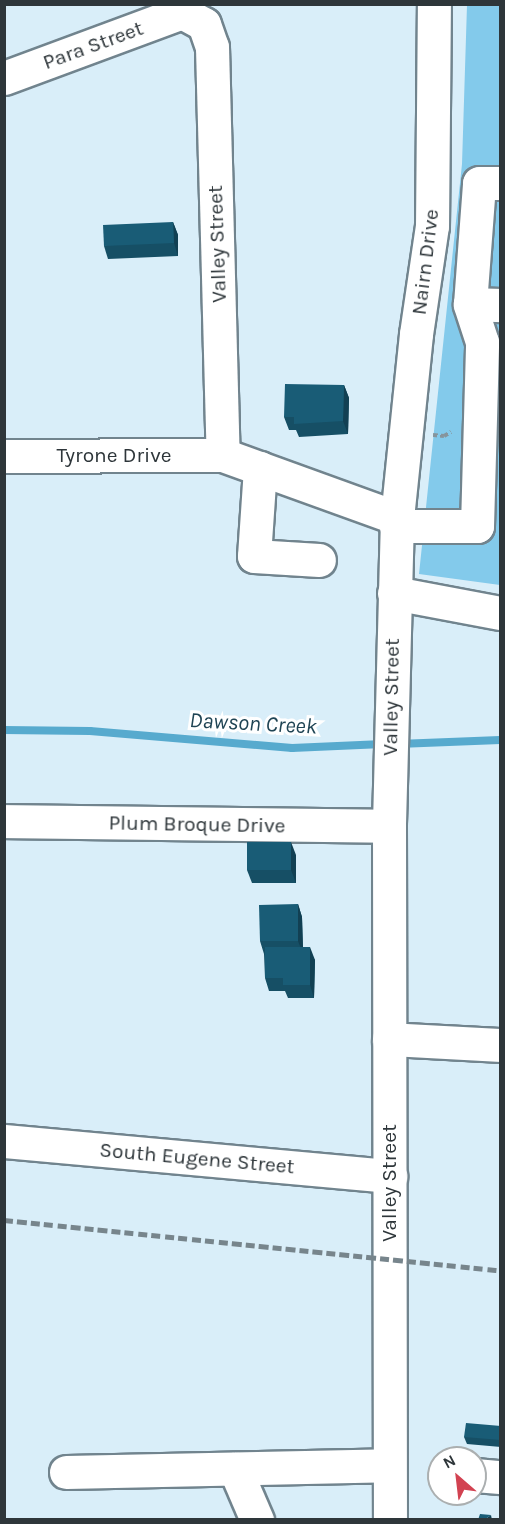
<!DOCTYPE html>
<html>
<head>
<meta charset="utf-8">
<style>
	body { margin:0 }
	#map { position:relative; width:505px; height:1524px; overflow:hidden; background:#d9eef9; font-family:Karla,sans-serif }
	div>[style] { position:absolute }
	[style*='--x'] { left:calc(var(--x)*1px); top:calc(var(--y)*1px); width:calc(var(--w)*1px); rotate:calc(var(--a)*1deg) }
	.green>* { inset:0; background:#83caeb }
	.stream>* { height:8px; margin:-4px; padding:0 4px; transform-origin:4px; border-radius:4px; background:#57aace }
	.path>* { height:4px; margin-top:-2px; transform-origin:0; background:repeating-linear-gradient(90deg,#86959d 0 4.5px,transparent 0 7.5px) }
	.roads { filter:drop-shadow(2px 0 #71848e) drop-shadow(-2px 0 #71848e) drop-shadow(0 2px #71848e) drop-shadow(0 -2px #71848e) }
	.minor>* { height:33px; margin:-16.5px; padding:0 16.5px; transform-origin:16.5px; border-radius:16.5px; background:#fff }
	.rail>* { height:4.5px; margin-top:-2.25px; transform-origin:0; background:repeating-linear-gradient(90deg,#77858c 0 9px,transparent 0 13.5px) }
	.wall>* { inset:0; background:#164f65 }
	.shaded-wall>* { inset:0; background:#124053 }
	.building>* { inset:0; background:#195c76 }
	span { translate:-50% -50%; white-space:nowrap; text-align:center; line-height:1.15; -webkit-text-stroke:6px #fff; paint-order:stroke }
	.street-label { font-size:21px; color:#2e363a }
	.water-label { font-size:22px; color:#1f4454; font-style:italic }
	.frame { position:absolute; inset:0; border:6px solid #2e363a; pointer-events:none }
	.north { position:absolute; left:427px; top:1446px; width:60px; height:60px; box-sizing:border-box; background:#fff; border:2px solid #abafb0; border-radius:50%; rotate:332deg; font-size:16px; font-weight:700; line-height:24px; text-align:center; color:#2e363a }
	.north::after { content:''; display:block; margin:auto; width:21px; height:27px; background:#d24251; clip-path:polygon(50% 0,100% 100%,50% 72%,0 100%) }
</style>
</head>
<body>
<div id="map">
	<div class="green">
		<div style="clip-path:polygon(467px 5px,500px 5px,500px 585px,419px 574px,462px 164px)"></div>
	</div>
	<div class="stream">
		<div style="--x:4;--y:730;--w:86;--a:0.7"></div>
		<div style="--x:90;--y:731;--w:203;--a:4.8"></div>
		<div style="--x:292;--y:748;--w:91;--a:-2.5"></div>
		<div style="--x:398;--y:744;--w:102;--a:-2.2"></div>
	</div>
	<div class="path">
		<div style="--x:433;--y:435;--w:11;--a:5"></div>
		<div style="--x:444;--y:436;--w:8;--a:-30"></div>
	</div>
	<div class="roads">
		<div class="minor">
			<div style="--x:4;--y:78;--w:190;--a:-20.3"></div>
			<div style="--x:182;--y:12;--w:25;--a:29"></div>
			<div style="--x:204;--y:24;--w:24;--a:71"></div>
			<div style="--x:212;--y:47;--w:408;--a:88.5"></div>
			<div style="--x:223;--y:455;--w:185;--a:19.9"></div>
			<div style="--x:397;--y:518;--w:306;--a:91.5"></div>
			<div style="--x:389;--y:824;--w:696;--a:89.92"></div>
			<div style="--x:470;--y:304;--w:30;--a:2"></div>
			<div style="--x:4;--y:456;--w:219;--a:-0.3"></div>
			<div style="--x:260;--y:468;--w:88;--a:93.9"></div>
			<div style="--x:254;--y:556;--w:65;--a:3.5"></div>
			<div style="--x:397;--y:518;--w:185;--a:-84.1"></div>
			<div style="--x:416;--y:334;--w:109;--a:-81.6"></div>
			<div style="--x:432;--y:226;--w:222;--a:-89.5"></div>
			<div style="--x:396;--y:526;--w:81;--a:0"></div>
			<div style="--x:477;--y:526;--w:184;--a:-88.4"></div>
			<div style="--x:482;--y:342;--w:40;--a:-108"></div>
			<div style="--x:470;--y:304;--w:121;--a:-85.7"></div>
			<div style="--x:479;--y:183;--w:21;--a:0"></div>
			<div style="--x:394;--y:593;--w:108;--a:10.7"></div>
			<div style="--x:4;--y:821;--w:385;--a:0.7"></div>
			<div style="--x:389;--y:1039;--w:111;--a:3.1"></div>
			<div style="--x:4;--y:1141;--w:388;--a:5.2"></div>
			<div style="--x:235;--y:1469;--w:56;--a:66.7"></div>
			<div style="--x:66;--y:1472;--w:323;--a:-1.2"></div>
			<div style="--x:475;--y:1475;--w:25;--a:5"></div>
		</div>
	</div>
	<div class="rail">
		<div style="--x:4;--y:1220;--w:499;--a:5.8"></div>
	</div>
	<div class="wall">
		<div style="clip-path:polygon(173px 222px,178px 235px,178px 256px,108px 259px,104px 246px)"></div>
		<div style="clip-path:polygon(344px 385px,349px 398px,348px 434px,299px 437px,296px 430px,289px 430px,284px 417px)"></div>
		<div style="clip-path:polygon(296px 855px,296px 883px,252px 883px,247px 870px)"></div>
		<div style="clip-path:polygon(298px 904px,302px 917px,303px 947px,315px 960px,314px 998px,288px 998px,285px 991px,269px 991px,265px 978px,264px 954px,260px 941px)"></div>
		<div style="clip-path:polygon(501px 1426px,501px 1447px,467px 1444px,464px 1437px)"></div>
	</div>
	<div class="shaded-wall">
		<div style="clip-path:polygon(173px 222px,178px 235px,178px 256px,174px 243px)"></div>
		<div style="clip-path:polygon(344px 385px,349px 398px,348px 434px,343px 421px)"></div>
		<div style="clip-path:polygon(291px 842px,296px 855px,296px 883px,291px 870px)"></div>
		<div style="clip-path:polygon(298px 904px,302px 917px,303px 954px,298px 941px)"></div>
		<div style="clip-path:polygon(310px 947px,315px 960px,314px 998px,310px 985px)"></div>
		<div style="clip-path:polygon(491px 1515px,492px 1520px,484px 1520px)"></div>
	</div>
	<div class="building">
		<div style="clip-path:polygon(173px 222px,174px 243px,104px 246px,103px 225px)"></div>
		<div style="clip-path:polygon(285px 384px,344px 385px,343px 421px,294px 424px,294px 417px,284px 417px)"></div>
		<div style="clip-path:polygon(247px 842px,291px 842px,291px 870px,247px 870px)"></div>
		<div style="clip-path:polygon(298px 904px,298px 941px,260px 941px,259px 905px)"></div>
		<div style="clip-path:polygon(265px 947px,310px 947px,310px 985px,283px 985px,283px 978px,265px 978px)"></div>
		<div style="clip-path:polygon(466px 1423px,501px 1426px,501px 1440px,464px 1437px)"></div>
		<div style="clip-path:polygon(480px 1514px,491px 1515px,484px 1520px,478px 1520px)"></div>
	</div>
	<div class="street-label">
		<span style="left:93px;top:45px;rotate:-20deg">Para Street</span>
		<span style="left:217px;top:244px;rotate:-92deg">Valley Street</span>
		<span style="left:425px;top:262px;rotate:-83deg">Nairn Drive</span>
		<span style="left:114px;top:455px">Tyrone Drive</span>
		<span style="left:391px;top:697px;rotate:-89deg">Valley Street</span>
		<span style="left:197px;top:824px;rotate:1deg">Plum Broque Drive</span>
		<span style="left:197px;top:1158px;rotate:5deg">South Eugene Street</span>
		<span style="left:389px;top:1183px;rotate:-90deg">Valley Street</span>
	</div>
	<div class="water-label">
		<span style="left:253px;top:724px;rotate:3deg">Dawson Creek</span>
	</div>
	<div class="frame"></div>
	<div class="north">N</div>
</div>
</body>
</html>
